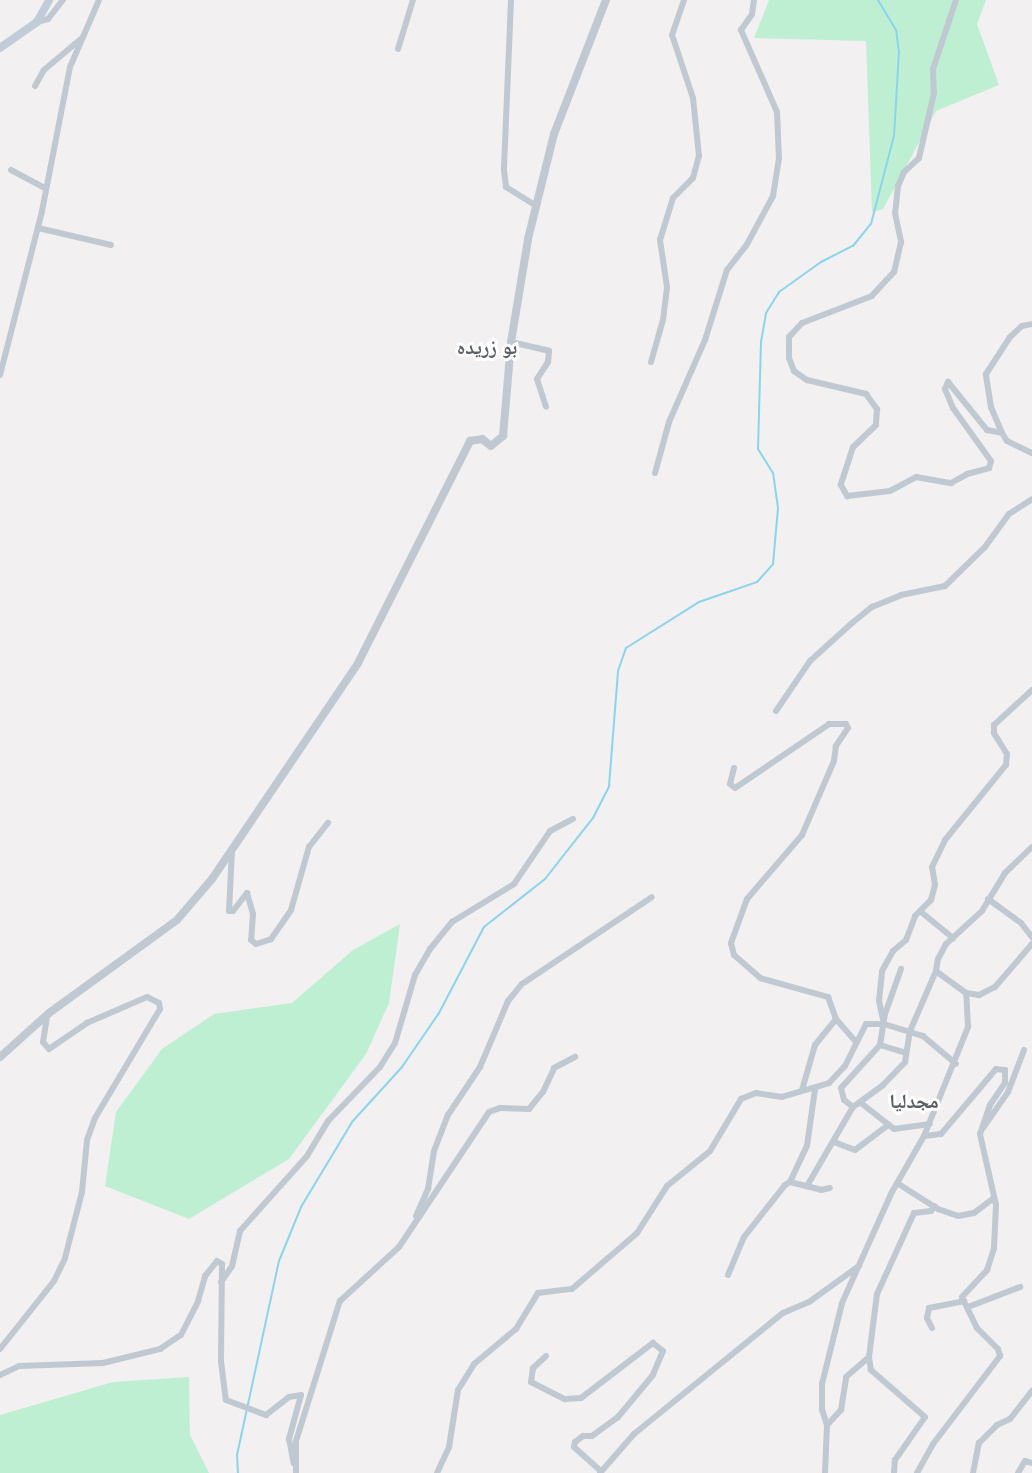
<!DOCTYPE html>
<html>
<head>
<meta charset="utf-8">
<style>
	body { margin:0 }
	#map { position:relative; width:1032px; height:1473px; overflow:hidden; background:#f2f0f0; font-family:"Noto Sans","Noto Naskh Arabic",sans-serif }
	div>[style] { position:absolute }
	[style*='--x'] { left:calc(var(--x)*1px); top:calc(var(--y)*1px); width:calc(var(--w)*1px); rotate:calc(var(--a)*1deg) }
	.green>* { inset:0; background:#beefd3 }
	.stream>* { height:2px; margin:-1px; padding:0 1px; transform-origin:1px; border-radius:1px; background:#8bd4ec }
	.minor>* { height:6px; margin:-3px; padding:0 3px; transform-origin:3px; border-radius:3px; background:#c0c9d1 }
	.tertiary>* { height:8px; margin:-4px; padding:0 4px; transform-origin:4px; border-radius:4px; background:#c0c9d1 }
	.secondary>* { height:8px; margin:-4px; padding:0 4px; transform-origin:4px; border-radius:4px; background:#c2ccd8 }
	span { translate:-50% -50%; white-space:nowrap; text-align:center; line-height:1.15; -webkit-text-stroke:6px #fff; paint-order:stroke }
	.quarter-label { font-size:20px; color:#5c6065; font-weight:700 }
</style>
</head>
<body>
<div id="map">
	<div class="green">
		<div style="clip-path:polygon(769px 0,986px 0,977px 24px,999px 85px,936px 111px,883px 209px,872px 212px,866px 41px,754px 38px)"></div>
		<div style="clip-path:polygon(400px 924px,389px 1003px,366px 1054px,289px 1159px,189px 1219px,105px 1186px,116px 1112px,162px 1049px,214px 1014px,292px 1003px,353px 950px)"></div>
		<div style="clip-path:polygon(189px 1377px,190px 1435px,209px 1473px,0 1473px,0 1415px,113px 1382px)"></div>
	</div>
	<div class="stream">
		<div style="--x:238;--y:1473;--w:18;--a:-93"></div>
		<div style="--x:237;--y:1455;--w:198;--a:-77.8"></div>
		<div style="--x:279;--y:1261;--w:58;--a:-67.8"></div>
		<div style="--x:301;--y:1207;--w:99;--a:-59"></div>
		<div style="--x:352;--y:1122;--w:74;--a:-47.7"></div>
		<div style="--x:402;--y:1067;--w:65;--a:-55.6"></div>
		<div style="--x:439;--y:1013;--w:97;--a:-62.4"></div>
		<div style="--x:484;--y:927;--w:78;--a:-38.2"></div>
		<div style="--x:545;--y:879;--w:78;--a:-51.8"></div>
		<div style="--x:593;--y:818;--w:36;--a:-63"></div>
		<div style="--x:609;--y:786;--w:115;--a:-85.5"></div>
		<div style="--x:618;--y:671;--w:24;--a:-71"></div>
		<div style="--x:626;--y:648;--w:86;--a:-32.2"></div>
		<div style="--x:699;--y:602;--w:61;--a:-19"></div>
		<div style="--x:757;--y:582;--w:24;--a:-48"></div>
		<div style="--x:773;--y:564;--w:56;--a:-84.9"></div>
		<div style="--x:778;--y:508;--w:35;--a:-98"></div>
		<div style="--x:773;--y:473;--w:28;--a:-122"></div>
		<div style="--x:758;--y:449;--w:107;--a:-88.4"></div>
		<div style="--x:761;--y:342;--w:29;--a:-80"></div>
		<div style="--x:766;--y:313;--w:25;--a:-58"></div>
		<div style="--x:779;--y:292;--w:52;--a:-35.5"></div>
		<div style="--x:821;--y:262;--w:36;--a:-27"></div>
		<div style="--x:853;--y:246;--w:28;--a:-51"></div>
		<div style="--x:871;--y:224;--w:91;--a:-75.4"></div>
		<div style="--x:894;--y:136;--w:83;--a:-86.6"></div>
		<div style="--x:899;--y:53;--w:23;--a:-97"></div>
		<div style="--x:896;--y:30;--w:35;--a:-121"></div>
	</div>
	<div class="minor">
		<div style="--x:511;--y:0;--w:170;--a:92.4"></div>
		<div style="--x:504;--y:170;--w:17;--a:83"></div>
		<div style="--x:506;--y:187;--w:36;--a:32"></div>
		<div style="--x:956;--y:0;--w:73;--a:108.4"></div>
		<div style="--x:933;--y:69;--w:24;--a:88"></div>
		<div style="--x:934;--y:93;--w:67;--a:103"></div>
		<div style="--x:919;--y:158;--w:21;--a:137"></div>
		<div style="--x:904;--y:172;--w:15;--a:113"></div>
		<div style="--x:898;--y:186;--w:27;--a:96"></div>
		<div style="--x:895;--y:213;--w:30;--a:78"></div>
		<div style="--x:901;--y:242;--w:31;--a:103"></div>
		<div style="--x:894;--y:272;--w:33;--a:133"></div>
		<div style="--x:872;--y:296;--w:75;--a:158.9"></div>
		<div style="--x:802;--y:323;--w:19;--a:133"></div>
		<div style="--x:789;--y:337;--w:21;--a:90"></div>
		<div style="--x:789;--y:358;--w:14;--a:69"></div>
		<div style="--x:794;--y:371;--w:16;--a:35"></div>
		<div style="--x:807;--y:380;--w:61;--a:13.3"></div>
		<div style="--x:866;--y:394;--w:19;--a:54"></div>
		<div style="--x:877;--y:409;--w:16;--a:94"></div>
		<div style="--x:876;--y:425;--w:32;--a:136"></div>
		<div style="--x:853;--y:447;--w:40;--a:108"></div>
		<div style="--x:841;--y:485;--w:13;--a:61"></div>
		<div style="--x:847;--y:496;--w:43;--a:-6.6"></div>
		<div style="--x:890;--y:491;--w:30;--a:-28"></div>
		<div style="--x:916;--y:477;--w:36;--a:10"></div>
		<div style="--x:951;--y:483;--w:18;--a:-29"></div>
		<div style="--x:967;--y:474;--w:23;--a:-15"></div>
		<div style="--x:989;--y:468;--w:7;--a:-74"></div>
		<div style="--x:991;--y:461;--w:65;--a:-125.6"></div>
		<div style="--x:953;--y:408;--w:21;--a:-113"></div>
		<div style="--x:945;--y:389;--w:8;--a:-67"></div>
		<div style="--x:948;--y:382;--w:62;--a:50.9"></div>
		<div style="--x:987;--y:430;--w:15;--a:11"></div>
		<div style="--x:1002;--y:433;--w:9;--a:58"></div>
		<div style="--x:1007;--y:441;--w:28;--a:26"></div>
		<div style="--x:37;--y:22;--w:11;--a:-15"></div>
		<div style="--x:48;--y:19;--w:24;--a:-52"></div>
		<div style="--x:398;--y:49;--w:51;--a:-73"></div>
		<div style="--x:35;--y:86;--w:18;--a:-61"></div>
		<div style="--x:44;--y:70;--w:50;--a:-40.1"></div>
		<div style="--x:11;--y:170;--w:38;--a:28"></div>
		<div style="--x:38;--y:228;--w:75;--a:13.1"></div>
		<div style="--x:511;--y:342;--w:39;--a:13"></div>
		<div style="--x:549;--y:351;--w:11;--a:95"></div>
		<div style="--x:548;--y:362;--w:20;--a:123"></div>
		<div style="--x:537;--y:379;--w:29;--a:72"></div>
		<div style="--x:651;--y:362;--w:44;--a:-74.1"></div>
		<div style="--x:663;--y:320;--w:33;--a:-83"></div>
		<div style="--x:667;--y:287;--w:48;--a:-98.5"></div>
		<div style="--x:660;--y:240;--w:44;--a:-72.8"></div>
		<div style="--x:673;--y:198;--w:28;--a:-45"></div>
		<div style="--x:693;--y:178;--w:23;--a:-75"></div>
		<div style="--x:699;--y:156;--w:58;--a:-95.9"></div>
		<div style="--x:693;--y:98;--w:66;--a:-108.4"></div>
		<div style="--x:672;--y:35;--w:37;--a:-71"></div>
		<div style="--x:0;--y:375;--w:169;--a:-75.6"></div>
		<div style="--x:42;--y:211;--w:147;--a:-79"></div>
		<div style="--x:70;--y:67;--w:73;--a:-66.6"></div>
		<div style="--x:1002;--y:433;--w:28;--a:-113"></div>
		<div style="--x:991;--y:407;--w:33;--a:-99"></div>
		<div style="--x:986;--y:374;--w:44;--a:-57"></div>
		<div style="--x:1010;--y:337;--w:16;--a:-43"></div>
		<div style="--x:1022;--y:326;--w:10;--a:-11"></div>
		<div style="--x:655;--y:473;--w:53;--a:-74.6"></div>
		<div style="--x:669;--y:422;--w:90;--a:-66.3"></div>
		<div style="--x:705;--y:340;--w:73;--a:-72.6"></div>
		<div style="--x:727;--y:270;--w:31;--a:-52"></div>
		<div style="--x:746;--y:246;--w:57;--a:-61.6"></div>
		<div style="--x:773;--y:196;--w:37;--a:-81"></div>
		<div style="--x:779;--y:159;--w:47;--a:-92.4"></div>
		<div style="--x:777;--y:112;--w:90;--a:-113.7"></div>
		<div style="--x:741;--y:30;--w:19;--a:-55"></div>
		<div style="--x:752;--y:14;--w:14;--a:-82"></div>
		<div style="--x:776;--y:711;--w:60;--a:-55.8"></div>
		<div style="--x:810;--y:661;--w:57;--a:-42.1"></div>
		<div style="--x:852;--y:623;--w:26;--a:-39"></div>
		<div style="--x:872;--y:607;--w:31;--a:-22"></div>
		<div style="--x:901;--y:595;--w:45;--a:-11.6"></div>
		<div style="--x:945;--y:586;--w:56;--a:-44.3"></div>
		<div style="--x:985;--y:547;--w:41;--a:-54"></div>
		<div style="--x:1009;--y:514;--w:27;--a:-33"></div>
		<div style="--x:734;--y:768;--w:16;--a:104"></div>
		<div style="--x:730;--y:784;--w:6;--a:39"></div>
		<div style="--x:735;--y:788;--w:114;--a:-34.2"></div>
		<div style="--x:829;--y:724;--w:17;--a:0"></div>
		<div style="--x:846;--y:724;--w:4;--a:63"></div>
		<div style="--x:848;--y:728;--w:22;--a:124"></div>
		<div style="--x:836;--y:746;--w:15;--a:98"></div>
		<div style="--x:834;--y:761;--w:81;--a:113.4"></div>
		<div style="--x:802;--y:835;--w:84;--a:130.7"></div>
		<div style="--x:747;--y:899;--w:47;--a:110"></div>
		<div style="--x:731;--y:943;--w:12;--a:76"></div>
		<div style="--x:734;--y:955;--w:35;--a:41"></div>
		<div style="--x:760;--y:978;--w:71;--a:15.6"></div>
		<div style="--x:828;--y:997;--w:23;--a:70"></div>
		<div style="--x:836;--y:1019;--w:30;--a:49"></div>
		<div style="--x:232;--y:850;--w:61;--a:92.8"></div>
		<div style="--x:229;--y:911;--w:4;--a:0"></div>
		<div style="--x:233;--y:911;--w:23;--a:-52"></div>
		<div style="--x:247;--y:893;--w:22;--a:74"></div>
		<div style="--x:253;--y:914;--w:26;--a:94"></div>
		<div style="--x:251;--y:940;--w:6;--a:39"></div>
		<div style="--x:256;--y:944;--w:16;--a:-18"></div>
		<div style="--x:271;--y:939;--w:35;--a:-55"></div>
		<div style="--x:291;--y:910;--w:66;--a:-74.1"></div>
		<div style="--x:309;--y:847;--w:31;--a:-52"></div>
		<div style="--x:988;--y:899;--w:41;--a:36"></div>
		<div style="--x:1021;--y:923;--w:18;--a:52"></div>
		<div style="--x:920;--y:911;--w:43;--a:39.3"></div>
		<div style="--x:966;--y:993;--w:13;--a:9"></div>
		<div style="--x:979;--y:995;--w:18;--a:-27"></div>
		<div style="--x:995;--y:987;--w:57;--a:-49.3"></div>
		<div style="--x:884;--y:1024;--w:24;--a:-102"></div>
		<div style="--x:879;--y:1001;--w:30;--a:-84"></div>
		<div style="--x:882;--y:971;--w:23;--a:-61"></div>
		<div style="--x:893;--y:951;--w:17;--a:-40"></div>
		<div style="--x:906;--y:940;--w:26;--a:-69"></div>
		<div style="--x:915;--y:916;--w:23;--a:-45"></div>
		<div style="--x:931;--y:900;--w:16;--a:-75"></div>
		<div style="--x:935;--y:885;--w:18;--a:-99"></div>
		<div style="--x:932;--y:867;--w:30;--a:-64"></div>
		<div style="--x:945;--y:840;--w:97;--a:-50.9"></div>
		<div style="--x:1006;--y:765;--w:11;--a:-85"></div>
		<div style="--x:1007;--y:754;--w:25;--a:-122"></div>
		<div style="--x:994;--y:733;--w:8;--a:-90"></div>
		<div style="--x:994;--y:725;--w:52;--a:-42.6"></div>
		<div style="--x:880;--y:1045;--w:27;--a:17"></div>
		<div style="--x:802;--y:1090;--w:47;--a:-73.9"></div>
		<div style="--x:815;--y:1045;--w:33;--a:-51"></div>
		<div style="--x:861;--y:1103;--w:42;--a:38.2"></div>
		<div style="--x:894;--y:1129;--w:36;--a:-8"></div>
		<div style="--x:853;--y:1107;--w:11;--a:-142"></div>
		<div style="--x:844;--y:1100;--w:12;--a:-104"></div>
		<div style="--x:841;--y:1088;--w:58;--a:-47.8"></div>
		<div style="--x:880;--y:1045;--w:31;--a:-81"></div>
		<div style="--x:885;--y:1014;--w:48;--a:-70.4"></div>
		<div style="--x:983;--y:1128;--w:44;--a:-55.2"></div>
		<div style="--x:1008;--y:1092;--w:45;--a:-69.1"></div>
		<div style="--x:834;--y:1142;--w:22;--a:21"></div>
		<div style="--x:855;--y:1150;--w:40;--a:-37"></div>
		<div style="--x:790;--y:1182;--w:40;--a:-65"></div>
		<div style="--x:807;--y:1146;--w:58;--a:-82"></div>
		<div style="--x:897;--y:1183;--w:49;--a:32.4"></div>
		<div style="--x:938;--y:1209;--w:21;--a:19"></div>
		<div style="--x:958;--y:1216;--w:16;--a:-11"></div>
		<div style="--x:974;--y:1213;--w:25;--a:-37"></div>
		<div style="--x:807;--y:1186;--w:91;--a:-59.8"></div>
		<div style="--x:853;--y:1107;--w:37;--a:-36"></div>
		<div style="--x:883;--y:1085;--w:32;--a:-46"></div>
		<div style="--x:905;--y:1062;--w:31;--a:-81"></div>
		<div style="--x:910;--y:1031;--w:65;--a:-66.6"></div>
		<div style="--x:416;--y:1216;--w:30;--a:-66"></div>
		<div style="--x:428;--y:1189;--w:38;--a:-81"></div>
		<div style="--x:434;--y:1151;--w:39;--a:-69"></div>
		<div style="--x:448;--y:1115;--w:58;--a:-56.3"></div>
		<div style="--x:480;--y:1067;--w:72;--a:-67"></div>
		<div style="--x:508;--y:1001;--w:22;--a:-51"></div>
		<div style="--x:522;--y:984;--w:156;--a:-33.8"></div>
		<div style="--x:728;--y:1275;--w:41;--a:-67.2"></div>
		<div style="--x:744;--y:1237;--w:66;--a:-51.7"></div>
		<div style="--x:785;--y:1185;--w:6;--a:-31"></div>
		<div style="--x:790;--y:1182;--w:32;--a:14"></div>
		<div style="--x:821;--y:1190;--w:9;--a:-13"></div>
		<div style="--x:221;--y:1282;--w:19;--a:-55"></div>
		<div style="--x:232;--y:1266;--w:36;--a:-77"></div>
		<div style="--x:240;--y:1231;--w:101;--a:-48.2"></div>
		<div style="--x:307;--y:1156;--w:41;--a:-59"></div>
		<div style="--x:328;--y:1121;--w:75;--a:-46.1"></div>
		<div style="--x:380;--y:1067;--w:28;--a:-58"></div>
		<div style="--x:395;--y:1043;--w:71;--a:-73.6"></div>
		<div style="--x:415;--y:975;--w:30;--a:-60"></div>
		<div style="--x:430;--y:949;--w:35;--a:-51"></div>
		<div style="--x:452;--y:922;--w:73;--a:-31.5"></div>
		<div style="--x:514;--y:884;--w:64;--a:-55.8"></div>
		<div style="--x:550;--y:831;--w:26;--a:-28"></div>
		<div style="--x:968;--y:1307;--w:56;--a:-21"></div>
		<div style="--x:932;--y:1328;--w:11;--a:-117"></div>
		<div style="--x:927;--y:1318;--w:10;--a:-79"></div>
		<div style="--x:929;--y:1308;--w:36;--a:-11"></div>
		<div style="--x:0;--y:1349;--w:87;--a:-51.5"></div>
		<div style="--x:54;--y:1281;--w:25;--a:-64"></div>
		<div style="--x:65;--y:1258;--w:68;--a:-75.6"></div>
		<div style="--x:82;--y:1192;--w:52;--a:-84.5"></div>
		<div style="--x:87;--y:1140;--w:23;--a:-70"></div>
		<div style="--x:95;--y:1118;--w:127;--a:-59.2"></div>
		<div style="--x:160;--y:1009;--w:6;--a:-99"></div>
		<div style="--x:159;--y:1003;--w:13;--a:-153"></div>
		<div style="--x:147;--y:997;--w:65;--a:156.6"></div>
		<div style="--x:87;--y:1023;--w:46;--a:145.6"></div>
		<div style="--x:49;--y:1049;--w:9;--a:-131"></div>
		<div style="--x:43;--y:1042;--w:26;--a:-81"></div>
		<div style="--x:546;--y:1356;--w:18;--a:137"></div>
		<div style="--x:533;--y:1368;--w:14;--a:98"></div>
		<div style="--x:531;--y:1382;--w:38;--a:27"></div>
		<div style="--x:565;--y:1399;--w:16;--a:-4"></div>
		<div style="--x:581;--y:1398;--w:91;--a:-37.4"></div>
		<div style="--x:653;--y:1343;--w:13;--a:39"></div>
		<div style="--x:663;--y:1351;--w:26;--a:113"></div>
		<div style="--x:653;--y:1375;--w:55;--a:129.8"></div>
		<div style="--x:618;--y:1417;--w:32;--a:144"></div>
		<div style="--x:592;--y:1436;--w:9;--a:180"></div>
		<div style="--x:583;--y:1436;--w:10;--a:143"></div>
		<div style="--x:575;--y:1442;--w:5;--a:101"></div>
		<div style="--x:574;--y:1447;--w:36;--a:42"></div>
		<div style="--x:0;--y:1375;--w:21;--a:-25"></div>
		<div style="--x:19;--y:1366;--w:84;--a:-2"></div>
		<div style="--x:103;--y:1363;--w:59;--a:-13.8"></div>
		<div style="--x:160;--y:1349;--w:25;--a:-34"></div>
		<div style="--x:181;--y:1335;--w:38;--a:-63"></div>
		<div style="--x:198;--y:1301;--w:26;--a:-74"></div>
		<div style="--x:205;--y:1276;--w:19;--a:-51"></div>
		<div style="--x:217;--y:1261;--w:6;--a:31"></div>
		<div style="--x:222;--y:1264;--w:97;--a:90.6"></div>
		<div style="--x:221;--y:1361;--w:39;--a:83"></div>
		<div style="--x:226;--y:1400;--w:43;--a:20.6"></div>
		<div style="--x:266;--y:1415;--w:29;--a:-38"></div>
		<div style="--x:289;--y:1397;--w:12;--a:-9"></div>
		<div style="--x:301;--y:1395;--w:46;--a:105.3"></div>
		<div style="--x:289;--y:1439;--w:25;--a:79"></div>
		<div style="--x:827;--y:1425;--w:21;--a:-47"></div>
		<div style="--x:841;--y:1410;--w:33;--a:-81"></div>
		<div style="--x:846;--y:1377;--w:30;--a:-41"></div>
		<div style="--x:296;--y:1473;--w:32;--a:-90"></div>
		<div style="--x:296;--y:1441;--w:147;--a:-72.6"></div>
		<div style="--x:340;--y:1301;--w:80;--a:-42.5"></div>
		<div style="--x:399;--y:1247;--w:162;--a:-56.3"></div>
		<div style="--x:489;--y:1112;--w:12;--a:-20"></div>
		<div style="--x:500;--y:1108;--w:29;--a:2"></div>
		<div style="--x:529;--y:1109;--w:22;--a:-51"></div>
		<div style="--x:543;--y:1092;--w:26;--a:-65"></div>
		<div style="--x:554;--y:1068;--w:24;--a:-28"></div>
		<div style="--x:437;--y:1473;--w:29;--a:-65"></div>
		<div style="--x:449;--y:1447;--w:58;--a:-81"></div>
		<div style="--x:458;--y:1390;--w:31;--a:-58"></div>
		<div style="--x:474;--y:1364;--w:55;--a:-39.8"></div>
		<div style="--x:516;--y:1329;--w:42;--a:-58.6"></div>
		<div style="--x:538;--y:1293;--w:34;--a:-7"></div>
		<div style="--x:572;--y:1289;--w:86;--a:-40.7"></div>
		<div style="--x:637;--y:1233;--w:56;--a:-57.4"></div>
		<div style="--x:667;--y:1186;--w:55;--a:-39.1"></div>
		<div style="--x:710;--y:1151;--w:61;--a:-59.2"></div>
		<div style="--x:741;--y:1099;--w:16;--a:-22"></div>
		<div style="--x:756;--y:1093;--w:26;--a:9"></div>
		<div style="--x:782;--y:1097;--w:49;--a:-16.6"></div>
		<div style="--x:829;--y:1083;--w:23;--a:-47"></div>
		<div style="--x:845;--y:1066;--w:47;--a:-63.4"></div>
		<div style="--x:866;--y:1024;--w:18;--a:0"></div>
		<div style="--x:884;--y:1024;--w:41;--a:17.1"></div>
		<div style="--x:923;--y:1036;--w:43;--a:40.3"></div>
		<div style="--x:600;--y:1473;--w:52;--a:-48.9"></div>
		<div style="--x:634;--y:1434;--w:192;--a:-39.1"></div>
		<div style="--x:783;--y:1313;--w:28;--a:-23"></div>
		<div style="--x:809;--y:1302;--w:62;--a:-35.8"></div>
		<div style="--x:825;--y:1473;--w:48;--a:-87.6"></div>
		<div style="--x:827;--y:1425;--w:16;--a:-108"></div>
		<div style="--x:822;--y:1410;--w:26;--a:-90"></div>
		<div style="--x:822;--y:1384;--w:83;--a:-76.1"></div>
		<div style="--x:842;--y:1303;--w:122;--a:-65.8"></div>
		<div style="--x:892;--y:1192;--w:64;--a:-60.3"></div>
		<div style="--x:924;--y:1136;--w:118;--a:-68"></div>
		<div style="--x:968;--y:1027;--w:34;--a:-93"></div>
		<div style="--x:966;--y:993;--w:37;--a:-144"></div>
		<div style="--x:936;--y:971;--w:12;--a:-81"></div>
		<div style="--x:938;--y:959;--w:17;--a:-62"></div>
		<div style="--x:946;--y:944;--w:49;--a:-42.5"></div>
		<div style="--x:982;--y:911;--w:44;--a:-58.8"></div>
		<div style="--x:1005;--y:873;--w:37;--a:-44"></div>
		<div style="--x:894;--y:1473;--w:13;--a:-86"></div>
		<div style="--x:895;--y:1460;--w:52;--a:-55.1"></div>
		<div style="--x:925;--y:1417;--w:72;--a:-139"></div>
		<div style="--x:871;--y:1370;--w:13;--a:-99"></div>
		<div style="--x:869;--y:1357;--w:64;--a:-82.8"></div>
		<div style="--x:877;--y:1294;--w:89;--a:-65.4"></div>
		<div style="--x:914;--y:1213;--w:17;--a:-7"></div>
		<div style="--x:931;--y:1211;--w:6;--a:-51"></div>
		<div style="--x:917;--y:1473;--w:33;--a:-61"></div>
		<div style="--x:933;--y:1444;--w:111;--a:-52.7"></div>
		<div style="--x:1000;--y:1356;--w:7;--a:-106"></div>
		<div style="--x:998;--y:1349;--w:30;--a:-135"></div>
		<div style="--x:977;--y:1328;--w:34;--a:-116"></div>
		<div style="--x:962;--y:1297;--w:37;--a:-47"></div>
		<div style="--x:987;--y:1270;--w:23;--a:-72"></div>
		<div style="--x:994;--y:1248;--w:43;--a:-87.3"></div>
		<div style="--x:996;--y:1205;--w:73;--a:-102.7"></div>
		<div style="--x:980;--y:1134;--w:31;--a:-71"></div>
		<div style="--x:990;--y:1105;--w:27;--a:-56"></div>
		<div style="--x:1005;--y:1083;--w:13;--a:-90"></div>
		<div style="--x:1005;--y:1070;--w:9;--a:-174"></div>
		<div style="--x:996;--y:1069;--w:85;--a:130.2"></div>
		<div style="--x:941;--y:1134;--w:17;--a:173"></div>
		<div style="--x:973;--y:1473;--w:31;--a:-79"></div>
		<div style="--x:979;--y:1443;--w:25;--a:-45"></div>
		<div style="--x:997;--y:1425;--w:14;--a:-25"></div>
		<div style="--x:1010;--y:1419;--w:36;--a:-52"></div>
		<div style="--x:1018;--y:1473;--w:14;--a:-60"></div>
		<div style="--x:1025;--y:1461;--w:7;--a:16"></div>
	</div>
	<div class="tertiary">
		<div style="--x:0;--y:1057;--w:66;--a:-41.9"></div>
		<div style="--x:49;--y:1013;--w:158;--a:-36"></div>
		<div style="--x:177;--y:920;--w:54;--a:-49.5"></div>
		<div style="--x:212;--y:879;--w:261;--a:-55.9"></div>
		<div style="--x:358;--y:663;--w:249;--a:-63.2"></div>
		<div style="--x:470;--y:441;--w:12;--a:-9"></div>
		<div style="--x:482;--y:439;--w:11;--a:38"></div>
		<div style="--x:491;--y:446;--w:16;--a:-40"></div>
		<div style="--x:503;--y:436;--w:94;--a:-85.1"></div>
		<div style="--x:511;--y:342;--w:104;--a:-80.6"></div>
		<div style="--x:528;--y:239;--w:108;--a:-76.1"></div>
		<div style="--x:554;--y:134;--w:144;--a:-68.8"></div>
	</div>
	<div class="secondary">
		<div style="--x:0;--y:48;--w:45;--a:-35.1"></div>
		<div style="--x:37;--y:22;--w:25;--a:-61"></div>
	</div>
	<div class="quarter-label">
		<span style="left:487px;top:346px">بو زريده</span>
		<span style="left:914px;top:1100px">مجدليا</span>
	</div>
</div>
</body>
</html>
